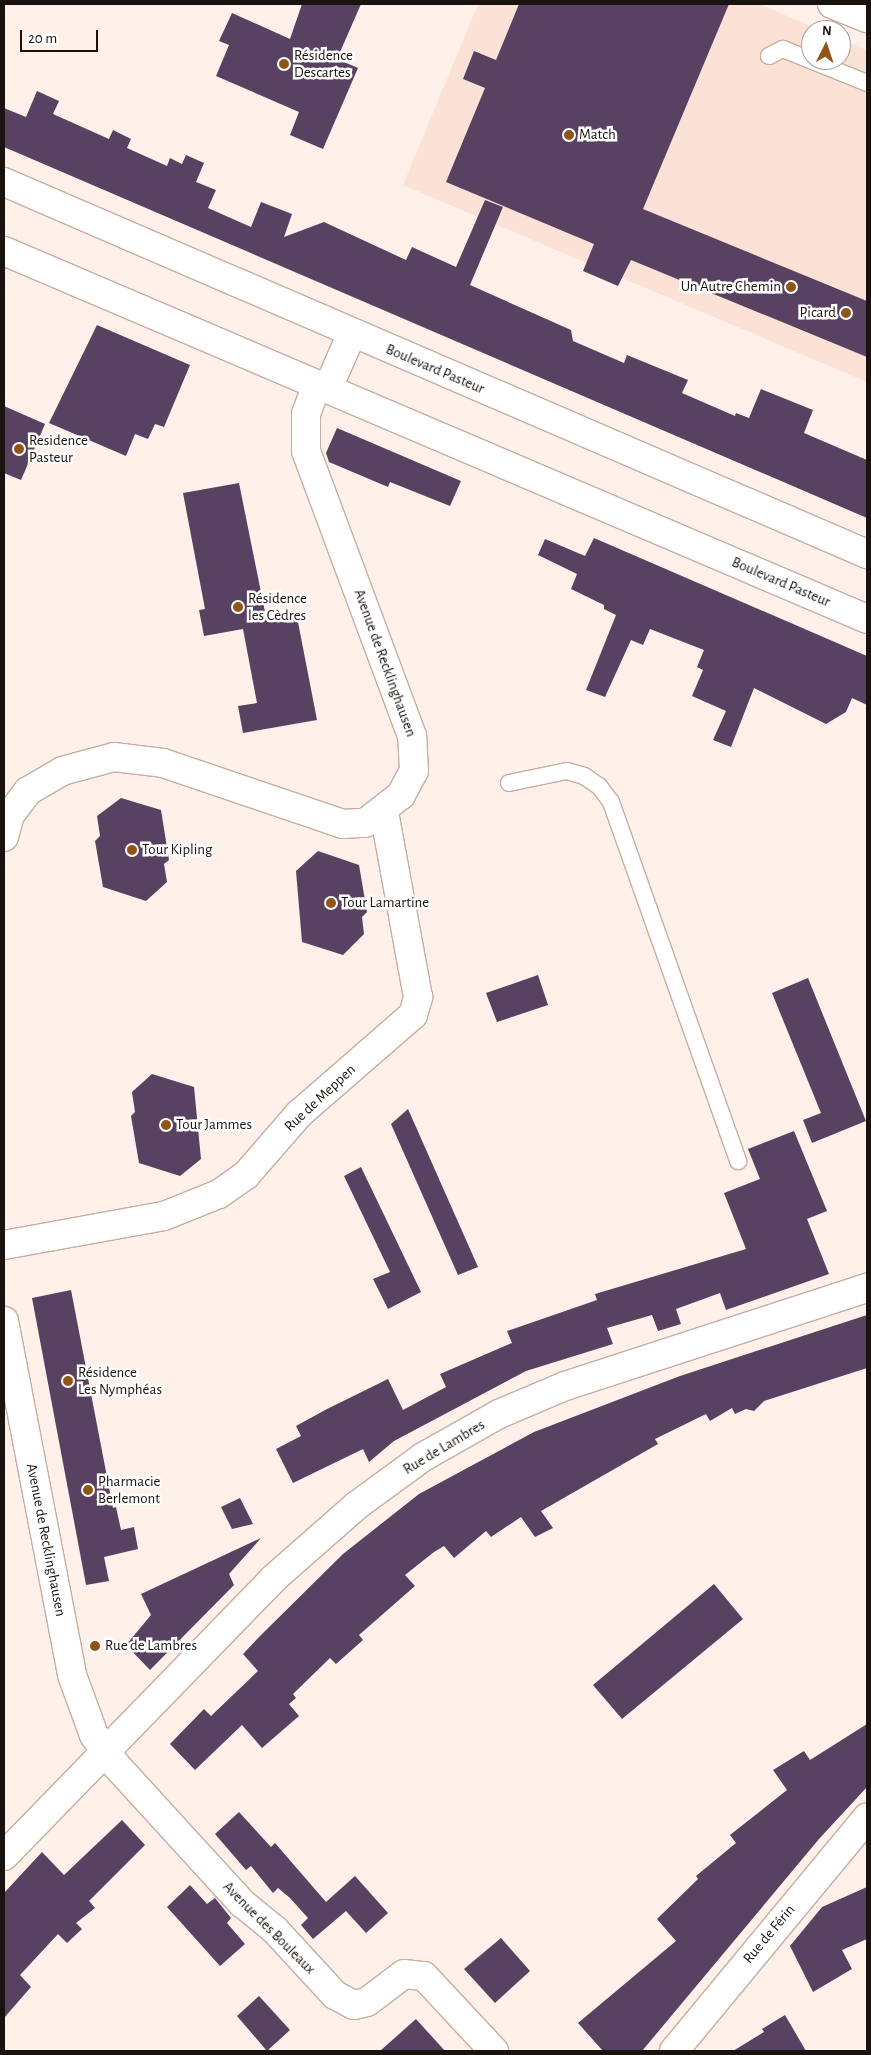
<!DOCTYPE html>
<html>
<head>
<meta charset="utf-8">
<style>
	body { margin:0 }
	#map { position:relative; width:871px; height:2055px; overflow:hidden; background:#fff0e9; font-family:"Alegreya Sans",sans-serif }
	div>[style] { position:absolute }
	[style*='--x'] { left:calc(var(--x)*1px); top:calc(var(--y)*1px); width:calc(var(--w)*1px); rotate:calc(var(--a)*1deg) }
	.built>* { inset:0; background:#fce2d6 }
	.building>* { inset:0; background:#584161 }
	.roads { filter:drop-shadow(1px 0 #c5aea3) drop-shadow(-1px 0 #c5aea3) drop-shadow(0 1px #c5aea3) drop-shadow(0 -1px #c5aea3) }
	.lane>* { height:16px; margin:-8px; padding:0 8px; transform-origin:8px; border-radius:8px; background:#fff }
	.street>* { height:28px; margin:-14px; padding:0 14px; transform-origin:14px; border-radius:14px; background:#fff }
	.secondary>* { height:28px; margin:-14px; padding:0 14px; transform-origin:14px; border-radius:14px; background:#fff }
	.dots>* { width:14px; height:14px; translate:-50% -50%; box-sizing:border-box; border:2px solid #fff; border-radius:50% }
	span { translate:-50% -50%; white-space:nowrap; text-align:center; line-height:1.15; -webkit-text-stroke:5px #fff; paint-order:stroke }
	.poi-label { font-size:15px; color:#1a120e }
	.left { translate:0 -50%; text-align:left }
	.right { translate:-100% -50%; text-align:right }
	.street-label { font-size:15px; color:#1a120e }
	.frame { position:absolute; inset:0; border:5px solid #1a120e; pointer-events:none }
	.north { position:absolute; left:801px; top:20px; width:50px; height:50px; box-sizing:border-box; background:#fff; border:1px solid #a3a09f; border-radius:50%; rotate:4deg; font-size:14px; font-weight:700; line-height:20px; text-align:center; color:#1a120e }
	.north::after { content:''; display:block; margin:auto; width:18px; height:22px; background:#905416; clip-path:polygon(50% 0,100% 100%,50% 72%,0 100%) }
	.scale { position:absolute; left:20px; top:30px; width:78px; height:22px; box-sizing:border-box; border:2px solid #1a120e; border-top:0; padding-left:6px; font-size:15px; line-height:18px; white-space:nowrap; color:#1a120e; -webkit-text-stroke:4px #fff; paint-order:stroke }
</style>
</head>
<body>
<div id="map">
	<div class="built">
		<div style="clip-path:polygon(478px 4px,759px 4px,820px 30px,811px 30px,811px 60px,841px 60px,841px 39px,867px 50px,867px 382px,403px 185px)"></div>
	</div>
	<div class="building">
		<div style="clip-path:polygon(302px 4px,361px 4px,337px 59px,358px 68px,323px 149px,290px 135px,299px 112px,216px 76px,229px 45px,219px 41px,232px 13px,290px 39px)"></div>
		<div style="clip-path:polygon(519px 4px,729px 4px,643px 209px,867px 301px,867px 357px,631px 260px,618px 286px,583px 271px,594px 244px,446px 182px,485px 88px,463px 79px,474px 51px,496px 60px)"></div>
		<div style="clip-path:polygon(37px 91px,59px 101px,53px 114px,109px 139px,113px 130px,131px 139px,127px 148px,167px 166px,170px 158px,182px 164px,186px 155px,204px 163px,196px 182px,216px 190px,208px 208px,251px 227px,261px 202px,292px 214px,284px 237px,324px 222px,406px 260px,412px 247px,456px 267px,485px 200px,503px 207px,470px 285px,571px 330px,573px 341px,624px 363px,627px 355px,688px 380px,682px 393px,735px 416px,736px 413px,749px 418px,761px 389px,813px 410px,804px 433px,867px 460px,867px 518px,4px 147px,4px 108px,26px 117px)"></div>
		<div style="clip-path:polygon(97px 325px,190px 365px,164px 427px,155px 424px,148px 439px,135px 434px,126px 456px,49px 423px)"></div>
		<div style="clip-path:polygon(4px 406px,45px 424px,21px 480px,4px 473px)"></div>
		<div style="clip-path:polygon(337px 428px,461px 481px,450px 506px,390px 482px,388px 487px,329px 462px,326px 453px)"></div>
		<div style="clip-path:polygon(239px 483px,267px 622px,297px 617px,317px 720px,243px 733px,238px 706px,257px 703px,243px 629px,204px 636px,199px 610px,205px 609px,183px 493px)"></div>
		<div style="clip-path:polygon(594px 538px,867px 656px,867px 705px,852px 698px,846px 712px,826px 724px,754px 688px,731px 747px,713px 740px,726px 711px,692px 696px,703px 670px,697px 667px,704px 650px,650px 629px,643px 645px,631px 640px,605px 697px,586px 690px,616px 615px,604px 609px,604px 605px,571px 589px,577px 574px,538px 555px,545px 539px,585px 556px)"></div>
		<div style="clip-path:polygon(121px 798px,161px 810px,169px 860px,164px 864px,167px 882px,146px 901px,103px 887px,95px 841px,100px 836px,97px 816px)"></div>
		<div style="clip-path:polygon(318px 851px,359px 865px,367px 912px,362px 917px,364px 934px,343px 955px,302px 942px,296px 871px)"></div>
		<div style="clip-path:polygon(538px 975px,548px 1005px,497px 1022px,486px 993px)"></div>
		<div style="clip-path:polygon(808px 978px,866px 1121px,812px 1143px,803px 1120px,821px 1113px,772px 993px)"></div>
		<div style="clip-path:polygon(152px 1074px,194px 1087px,201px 1159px,180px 1176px,139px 1163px,131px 1116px,135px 1112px,132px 1092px)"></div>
		<div style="clip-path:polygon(408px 1109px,478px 1267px,458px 1275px,391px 1124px)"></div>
		<div style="clip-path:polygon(794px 1131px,827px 1211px,807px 1219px,829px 1274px,726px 1310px,720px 1293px,676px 1309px,681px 1324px,658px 1331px,652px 1315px,607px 1328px,613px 1344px,526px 1371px,394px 1441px,369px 1462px,363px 1449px,293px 1483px,276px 1449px,301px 1436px,296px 1426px,327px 1409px,388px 1379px,403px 1410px,446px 1387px,440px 1374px,512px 1343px,507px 1331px,597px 1300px,595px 1294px,746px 1249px,724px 1193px,760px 1179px,748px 1149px)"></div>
		<div style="clip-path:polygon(361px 1167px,421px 1292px,388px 1309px,373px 1279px,390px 1272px,344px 1176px)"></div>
		<div style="clip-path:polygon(71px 1290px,113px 1508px,116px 1507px,121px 1530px,134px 1527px,138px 1549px,104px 1557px,109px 1581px,86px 1585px,32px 1298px)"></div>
		<div style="clip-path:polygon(867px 1315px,867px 1368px,764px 1401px,754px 1411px,746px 1409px,735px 1414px,732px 1408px,710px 1421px,706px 1414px,655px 1439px,658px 1444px,541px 1511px,553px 1528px,535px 1537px,521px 1517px,491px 1537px,486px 1531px,454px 1558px,444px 1546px,434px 1552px,405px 1575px,415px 1586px,359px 1635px,363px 1640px,336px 1664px,330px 1658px,293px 1694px,296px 1698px,289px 1704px,299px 1716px,262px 1748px,242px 1725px,195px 1770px,170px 1744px,204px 1709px,211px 1716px,258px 1671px,243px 1654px,260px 1636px,343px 1554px,419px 1494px,534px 1432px,680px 1376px)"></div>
		<div style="clip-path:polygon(240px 1498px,253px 1524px,232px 1529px,221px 1507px)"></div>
		<div style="clip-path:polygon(261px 1538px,229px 1574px,234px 1585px,150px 1670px,126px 1645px,151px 1615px,141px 1594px)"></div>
		<div style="clip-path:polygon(714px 1584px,743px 1619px,622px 1719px,593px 1685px)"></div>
		<div style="clip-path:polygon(867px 1724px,867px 1787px,819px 1839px,642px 2051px,603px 2051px,578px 2023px,676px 1941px,657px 1919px,698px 1879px,696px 1876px,736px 1843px,730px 1835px,787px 1790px,773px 1770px,804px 1751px,810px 1760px)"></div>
		<div style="clip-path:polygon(239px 1812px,271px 1847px,275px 1843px,326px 1902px,355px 1876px,388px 1913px,366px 1933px,346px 1911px,313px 1939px,301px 1925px,308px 1918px,290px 1898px,278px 1888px,273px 1893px,251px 1866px,246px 1870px,215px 1834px)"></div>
		<div style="clip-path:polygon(122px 1820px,145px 1845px,89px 1901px,95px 1908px,76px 1923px,82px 1929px,67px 1943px,58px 1934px,20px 1975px,31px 1987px,4px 2018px,4px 1893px,42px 1852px,64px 1875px)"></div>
		<div style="clip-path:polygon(190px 1885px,207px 1904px,215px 1898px,231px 1918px,227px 1923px,245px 1944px,220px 1966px,167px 1907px)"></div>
		<div style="clip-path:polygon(867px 1887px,867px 1939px,842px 1950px,852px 1969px,813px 1992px,790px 1946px,822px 1907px)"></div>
		<div style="clip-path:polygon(501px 1938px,530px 1971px,495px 2003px,464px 1969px)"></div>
		<div style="clip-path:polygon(259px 1996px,290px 2030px,267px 2051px,237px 2016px)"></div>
		<div style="clip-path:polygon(785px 2015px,806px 2051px,733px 2051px,764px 2032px,762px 2029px)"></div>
		<div style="clip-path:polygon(416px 2019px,445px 2051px,380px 2051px)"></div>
	</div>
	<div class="roads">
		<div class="lane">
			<div style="--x:769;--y:56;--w:16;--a:-27"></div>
			<div style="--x:783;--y:49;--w:91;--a:22"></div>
			<div style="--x:509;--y:783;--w:59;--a:-11.7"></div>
			<div style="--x:567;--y:771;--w:18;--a:16"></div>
			<div style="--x:584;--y:776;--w:18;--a:34"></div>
			<div style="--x:599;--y:786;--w:20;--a:53"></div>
			<div style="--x:611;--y:802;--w:381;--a:70.5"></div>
		</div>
		<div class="street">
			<div style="--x:832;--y:4;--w:38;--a:22"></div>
			<div style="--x:328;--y:388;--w:60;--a:-66.4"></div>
			<div style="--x:4;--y:837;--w:23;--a:-75"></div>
			<div style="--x:10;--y:815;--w:30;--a:-53"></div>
			<div style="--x:28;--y:791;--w:39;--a:-30"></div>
			<div style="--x:62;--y:771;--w:54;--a:-15.1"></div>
			<div style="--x:114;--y:757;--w:49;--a:7"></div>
			<div style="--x:163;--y:763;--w:190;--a:18.7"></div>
			<div style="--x:343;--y:824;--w:22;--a:-3"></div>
			<div style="--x:365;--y:823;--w:46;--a:-37.9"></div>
			<div style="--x:401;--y:795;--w:27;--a:-62"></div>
			<div style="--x:414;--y:771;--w:35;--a:-93"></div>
			<div style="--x:412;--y:736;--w:304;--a:-110.4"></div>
			<div style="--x:306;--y:451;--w:37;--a:-90"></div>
			<div style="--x:306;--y:414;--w:32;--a:-70"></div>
			<div style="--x:4;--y:1245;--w:163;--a:-10.3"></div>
			<div style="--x:164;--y:1216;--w:59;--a:-21.8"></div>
			<div style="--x:219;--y:1194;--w:33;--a:-35"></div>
			<div style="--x:246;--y:1175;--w:81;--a:-49"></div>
			<div style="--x:299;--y:1114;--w:151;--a:-41"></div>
			<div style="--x:413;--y:1015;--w:19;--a:-74"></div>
			<div style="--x:418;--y:997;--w:188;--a:-100.4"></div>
			<div style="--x:4;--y:1321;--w:360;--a:79.1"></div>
			<div style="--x:72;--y:1675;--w:64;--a:69.9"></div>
			<div style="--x:94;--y:1735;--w:34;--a:54"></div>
			<div style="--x:114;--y:1763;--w:190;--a:47.6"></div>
			<div style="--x:242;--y:1903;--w:43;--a:39.3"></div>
			<div style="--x:275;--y:1930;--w:88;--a:47.3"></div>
			<div style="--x:335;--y:1995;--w:21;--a:28"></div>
			<div style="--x:354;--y:2005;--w:13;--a:-13"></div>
			<div style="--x:367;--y:2002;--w:46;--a:-37.1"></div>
			<div style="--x:404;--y:1974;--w:20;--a:6"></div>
			<div style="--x:424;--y:1976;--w:103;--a:47"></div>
		</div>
		<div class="secondary">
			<div style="--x:4;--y:182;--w:940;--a:23.32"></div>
			<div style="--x:4;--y:251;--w:938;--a:23.09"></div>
			<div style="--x:4;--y:1856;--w:386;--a:-45.8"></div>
			<div style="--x:273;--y:1579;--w:111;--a:-41.3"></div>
			<div style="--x:356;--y:1506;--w:83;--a:-36.2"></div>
			<div style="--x:423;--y:1457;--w:87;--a:-29.5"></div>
			<div style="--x:499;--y:1414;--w:72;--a:-23"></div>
			<div style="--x:565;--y:1386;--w:318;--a:-18"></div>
			<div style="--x:674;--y:2051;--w:303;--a:-50.4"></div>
		</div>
	</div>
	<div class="dots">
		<div style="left:284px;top:64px;background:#905416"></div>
		<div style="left:569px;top:135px;background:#905416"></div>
		<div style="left:791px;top:287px;background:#905416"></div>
		<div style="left:846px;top:313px;background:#905416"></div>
		<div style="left:19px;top:449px;background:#905416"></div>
		<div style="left:238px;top:607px;background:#905416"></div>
		<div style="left:132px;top:850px;background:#905416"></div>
		<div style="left:331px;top:903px;background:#905416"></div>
		<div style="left:166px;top:1125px;background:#905416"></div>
		<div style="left:68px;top:1381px;background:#905416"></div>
		<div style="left:88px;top:1490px;background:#905416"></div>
		<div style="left:95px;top:1646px;background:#905416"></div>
	</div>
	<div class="poi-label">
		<span class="left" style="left:294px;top:64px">Résidence<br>Descartes</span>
		<span class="left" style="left:579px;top:135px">Match</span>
		<span class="right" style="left:781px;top:287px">Un Autre Chemin</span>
		<span class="right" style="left:836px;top:313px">Picard</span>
		<span class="left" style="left:29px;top:449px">Residence<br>Pasteur</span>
		<span class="left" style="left:248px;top:607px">Résidence<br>les Cèdres</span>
		<span class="left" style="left:142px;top:850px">Tour Kipling</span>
		<span class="left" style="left:341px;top:903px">Tour Lamartine</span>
		<span class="left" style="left:176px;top:1125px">Tour Jammes</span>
		<span class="left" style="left:78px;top:1381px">Résidence<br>Les Nymphéas</span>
		<span class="left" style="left:98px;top:1490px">Pharmacie<br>Berlemont</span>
		<span class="left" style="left:105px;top:1646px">Rue de Lambres</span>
	</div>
	<div class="street-label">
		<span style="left:435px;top:369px;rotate:23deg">Boulevard Pasteur</span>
		<span style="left:781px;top:582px;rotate:23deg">Boulevard Pasteur</span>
		<span style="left:385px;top:663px;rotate:70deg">Avenue de Recklinghausen</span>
		<span style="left:320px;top:1098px;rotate:-43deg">Rue de Meppen</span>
		<span style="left:444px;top:1447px;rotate:-31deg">Rue de Lambres</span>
		<span style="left:46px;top:1540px;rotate:79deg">Avenue de Recklinghausen</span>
		<span style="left:269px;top:1928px;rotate:45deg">Avenue des Bouleaux</span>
		<span style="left:769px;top:1934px;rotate:-50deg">Rue de Férin</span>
	</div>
	<div class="frame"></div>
	<div class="north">N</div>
	<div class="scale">20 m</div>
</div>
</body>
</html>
